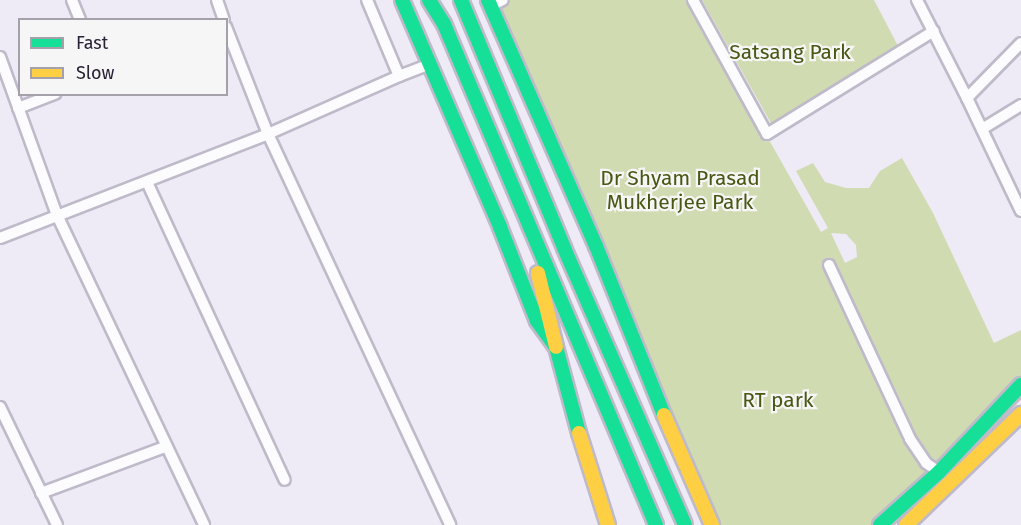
<!DOCTYPE html>
<html>
<head>
<meta charset="utf-8">
<style>
	body { margin:0 }
	#map { position:relative; width:1021px; height:525px; overflow:hidden; background:#eeeaf6; font-family:"Fira Sans",sans-serif }
	div>[style] { position:absolute }
	[style*='--x'] { left:calc(var(--x)*1px); top:calc(var(--y)*1px); width:calc(var(--w)*1px); rotate:calc(var(--a)*1deg) }
	.green>* { inset:0; background:#d1dbb2 }
	.roads { filter:drop-shadow(2px 0 #bfbac9) drop-shadow(-2px 0 #bfbac9) drop-shadow(0 2px #bfbac9) drop-shadow(0 -2px #bfbac9) }
	.street>* { height:10px; margin:-5px; padding:0 5px; transform-origin:5px; border-radius:5px; background:#fcfcfe }
	.fast>* { height:14px; margin:-7px; padding:0 7px; transform-origin:7px; border-radius:7px; background:#16e098 }
	.slow>* { height:14px; margin:-7px; padding:0 7px; transform-origin:7px; border-radius:7px; background:#ffcf43 }
	span { translate:-50% -50%; white-space:nowrap; text-align:center; line-height:1.15; -webkit-text-stroke:4.5px #f6f6f6; paint-order:stroke }
	.park-label { font-size:21px; color:#495713 }
	.legend { position:absolute; left:18px; top:18px; width:210px; height:78px; box-sizing:border-box; background:#f6f6f6; border:2px solid #a4a1aa; margin:0; padding:8px 10px; list-style:none; font-size:18px; color:#2a2237 }
	.legend li { display:flex; align-items:center; gap:12px; height:30px }
	.legend b { width:30px; border:2px solid #a4a1aa }
</style>
</head>
<body>
<div id="map">
	<div class="green">
		<div style="clip-path:polygon(evenodd,509px 0,690px 0,821px 232px,828px 228px,796px 171px,813px 163px,825px 182px,846px 188px,869px 188px,880px 171px,902px 158px,933px 213px,994px 343px,1021px 330px,1021px 377px,981px 423px,939px 479px,893px 525px,716px 525px,493px 7px,509px 0,831px 233px,846px 234px,856px 245px,857px 257px,845px 263px,831px 233px,509px 0,856px 309px,901px 401px,928px 464px,910px 439px,856px 309px)"></div>
		<div style="clip-path:polygon(702px 0,874px 0,898px 46px,772px 125px)"></div>
	</div>
	<div class="roads">
		<div class="street">
			<div style="--x:72;--y:0;--w:22;--a:68"></div>
			<div style="--x:217;--y:0;--w:21;--a:71"></div>
			<div style="--x:693;--y:0;--w:153;--a:61.1"></div>
			<div style="--x:767;--y:134;--w:196;--a:-31.7"></div>
			<div style="--x:917;--y:0;--w:110;--a:63"></div>
			<div style="--x:491;--y:6;--w:13;--a:-27"></div>
			<div style="--x:226;--y:27;--w:115;--a:68.6"></div>
			<div style="--x:268;--y:134;--w:431;--a:65"></div>
			<div style="--x:1021;--y:43;--w:77;--a:134.5"></div>
			<div style="--x:967;--y:98;--w:125;--a:64.5"></div>
			<div style="--x:0;--y:57;--w:168;--a:70.2"></div>
			<div style="--x:57;--y:215;--w:343;--a:64.6"></div>
			<div style="--x:399;--y:76;--w:33;--a:-21"></div>
			<div style="--x:18;--y:108;--w:40;--a:-21"></div>
			<div style="--x:982;--y:129;--w:46;--a:-31.6"></div>
			<div style="--x:147;--y:182;--w:328;--a:65.2"></div>
			<div style="--x:0;--y:238;--w:287;--a:-21.2"></div>
			<div style="--x:268;--y:134;--w:143;--a:-23.9"></div>
			<div style="--x:399;--y:76;--w:82;--a:-112.8"></div>
			<div style="--x:829;--y:265;--w:192;--a:65"></div>
			<div style="--x:910;--y:439;--w:29;--a:56"></div>
			<div style="--x:926;--y:463;--w:16;--a:35"></div>
			<div style="--x:0;--y:407;--w:131;--a:64.2"></div>
			<div style="--x:41;--y:493;--w:132;--a:-20.4"></div>
		</div>
		<div class="fast">
			<div style="--x:402;--y:0;--w:247;--a:66.6"></div>
			<div style="--x:500;--y:227;--w:101;--a:68.5"></div>
			<div style="--x:537;--y:321;--w:32;--a:54"></div>
			<div style="--x:556;--y:347;--w:89;--a:75"></div>
			<div style="--x:429;--y:0;--w:28;--a:58"></div>
			<div style="--x:444;--y:24;--w:544;--a:67.06"></div>
			<div style="--x:461;--y:0;--w:269;--a:67.4"></div>
			<div style="--x:564;--y:248;--w:302;--a:66.4"></div>
			<div style="--x:488;--y:0;--w:269;--a:66.3"></div>
			<div style="--x:596;--y:246;--w:182;--a:68.1"></div>
			<div style="--x:880;--y:525;--w:79;--a:-41.9"></div>
			<div style="--x:939;--y:472;--w:120;--a:-46.7"></div>
		</div>
		<div class="slow">
			<div style="--x:538;--y:273;--w:76;--a:76.3"></div>
			<div style="--x:664;--y:415;--w:120;--a:66.4"></div>
			<div style="--x:579;--y:433;--w:96;--a:72.5"></div>
			<div style="--x:906;--y:525;--w:160;--a:-44"></div>
		</div>
	</div>
	<div class="park-label">
		<span style="left:790px;top:52px">Satsang Park</span>
		<span style="left:680px;top:190px">Dr Shyam Prasad<br>Mukherjee Park</span>
		<span style="left:778px;top:400px">RT park</span>
	</div>
	<ul class="legend">
	<li><b style="height:8px;background:#16e098"></b>Fast</li>
	<li><b style="height:8px;background:#ffcf43"></b>Slow</li>
	</ul>
</div>
</body>
</html>
